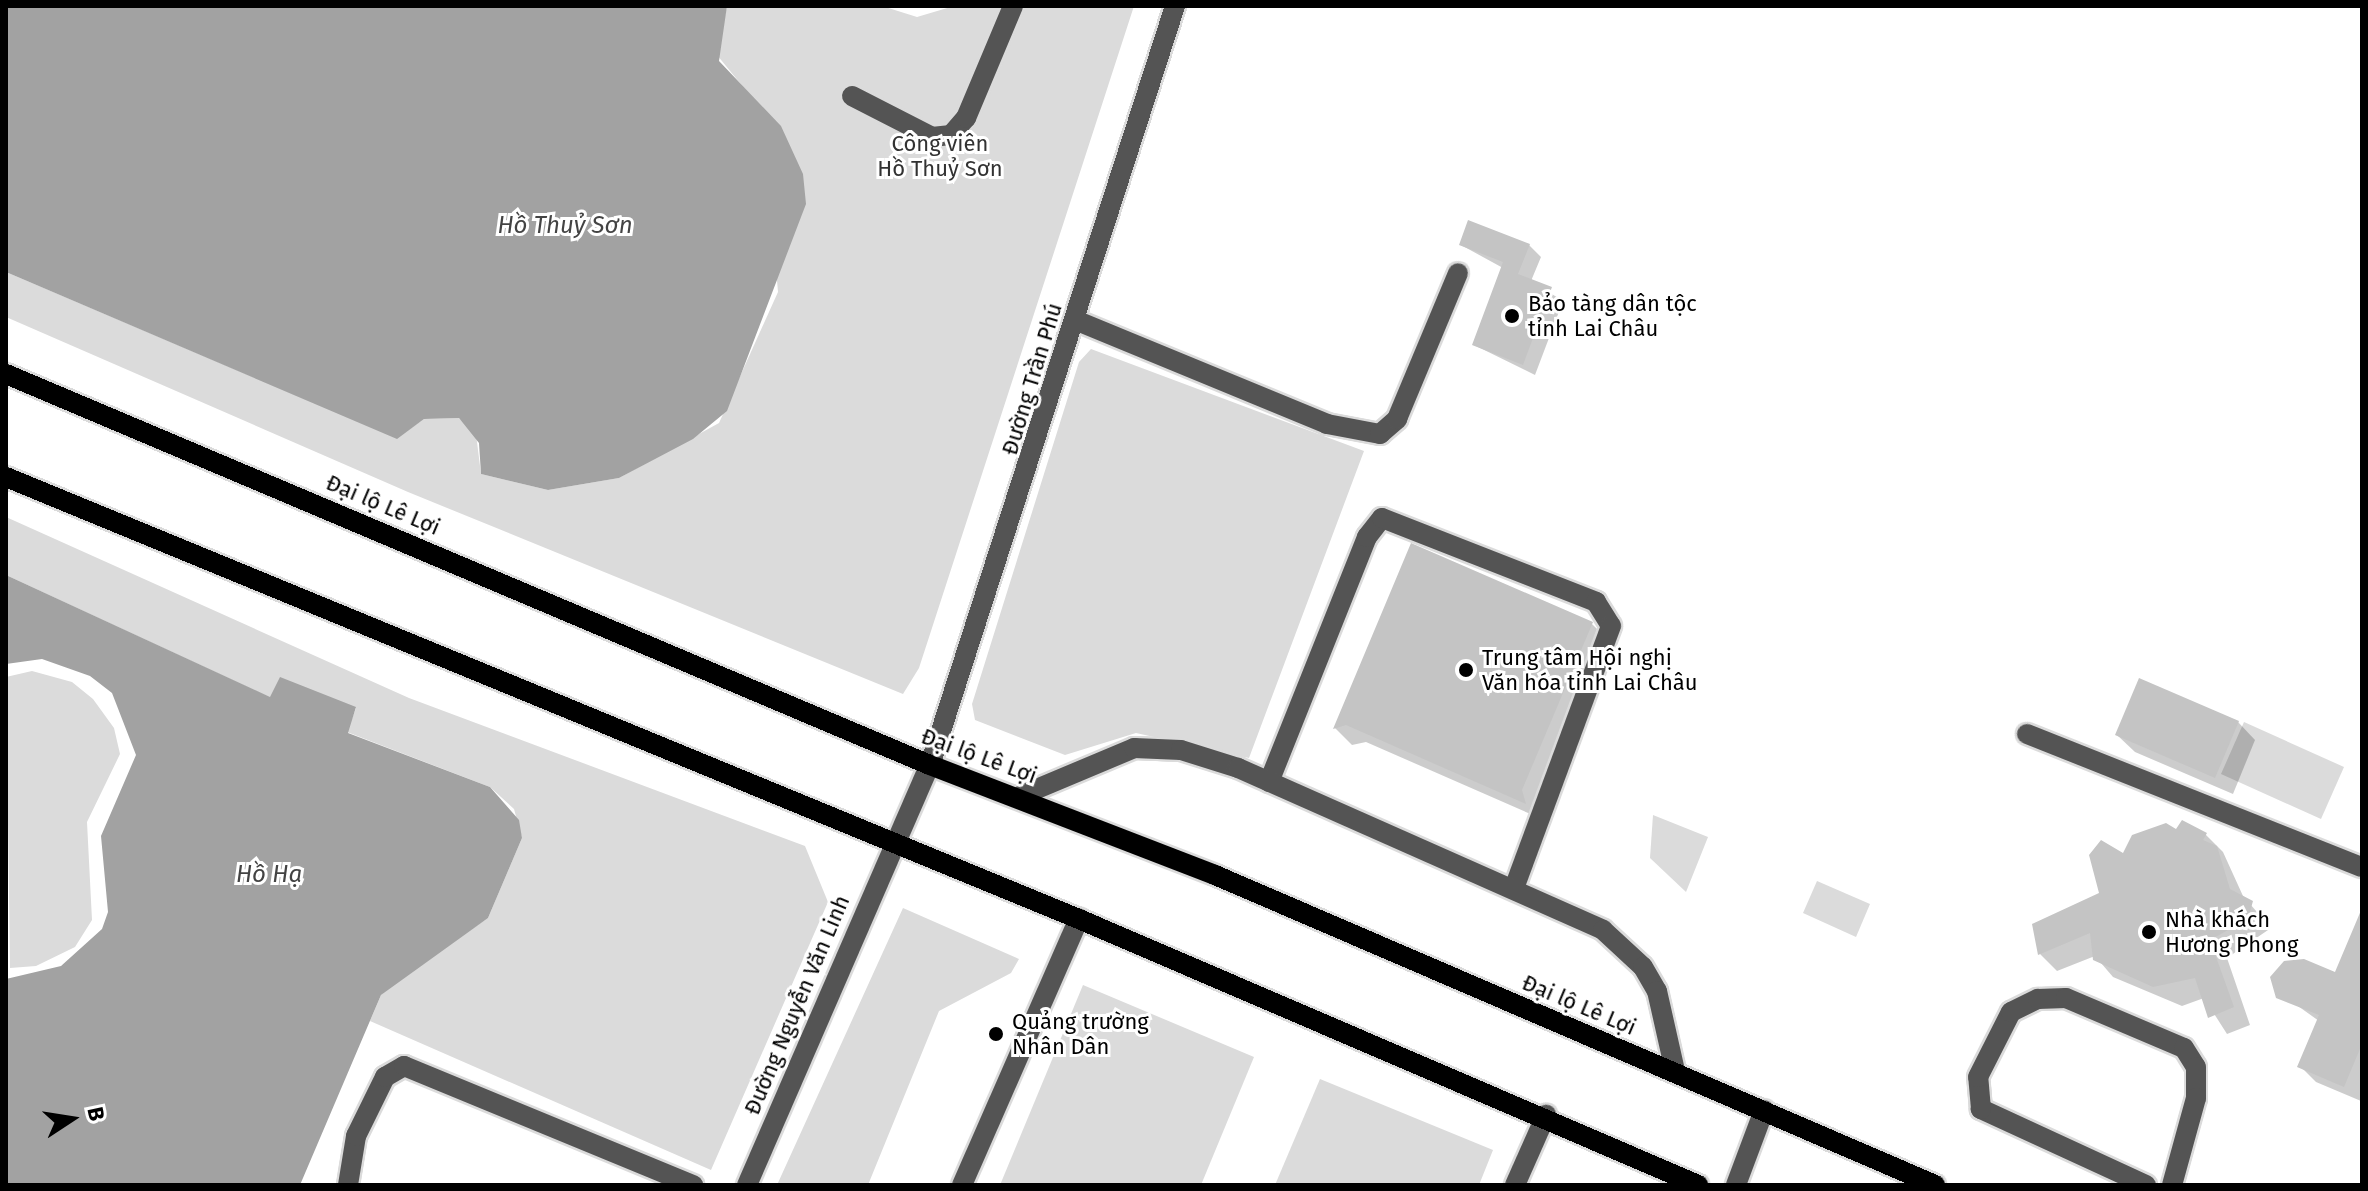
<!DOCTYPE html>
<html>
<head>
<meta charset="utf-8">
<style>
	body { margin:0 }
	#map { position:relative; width:2368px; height:1191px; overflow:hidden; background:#fff; font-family:"Fira Sans",sans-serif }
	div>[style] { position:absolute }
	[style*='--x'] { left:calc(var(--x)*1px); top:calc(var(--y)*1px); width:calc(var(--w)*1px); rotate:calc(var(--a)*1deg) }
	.green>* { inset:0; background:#dbdbdb }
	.water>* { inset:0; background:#a2a2a2 }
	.shadow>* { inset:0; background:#0003 }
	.building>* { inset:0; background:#c4c4c4 }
	.roads { filter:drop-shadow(2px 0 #dbdbdb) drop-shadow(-2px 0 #dbdbdb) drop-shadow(0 2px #dbdbdb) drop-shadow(0 -2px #dbdbdb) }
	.minor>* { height:20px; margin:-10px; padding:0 10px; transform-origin:10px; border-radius:10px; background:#545454 }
	.major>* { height:20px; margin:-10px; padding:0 10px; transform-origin:10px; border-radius:10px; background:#000 }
	.dots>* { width:22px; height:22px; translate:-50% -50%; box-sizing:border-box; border:4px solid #fff; border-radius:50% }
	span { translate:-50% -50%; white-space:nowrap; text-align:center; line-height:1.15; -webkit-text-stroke:6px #fff; paint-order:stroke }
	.park-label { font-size:22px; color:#323232 }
	.poi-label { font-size:22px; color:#000 }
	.left { translate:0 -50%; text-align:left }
	.street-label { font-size:22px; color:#000 }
	.water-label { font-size:24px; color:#434343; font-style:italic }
	.frame { position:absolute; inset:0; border:8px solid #000; pointer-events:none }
	.north { position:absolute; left:32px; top:1079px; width:80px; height:80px; -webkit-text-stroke:6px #fff; paint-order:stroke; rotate:78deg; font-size:22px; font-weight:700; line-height:32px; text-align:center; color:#000 }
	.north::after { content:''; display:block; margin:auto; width:28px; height:36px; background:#000; clip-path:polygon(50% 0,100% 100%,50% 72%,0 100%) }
</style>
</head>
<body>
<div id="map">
	<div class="green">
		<div style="clip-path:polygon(727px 6px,882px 6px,917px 17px,954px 6px,1134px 6px,919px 668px,903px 694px,408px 492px,6px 317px,6px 272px,397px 438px,424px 419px,459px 418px,476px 434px,481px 474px,548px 490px,619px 478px,719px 423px,778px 292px,762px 110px,717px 55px)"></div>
		<div style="clip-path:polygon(1091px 349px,1364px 451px,1249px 758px,1136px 733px,1065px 755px,975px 720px,972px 704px,1079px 362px)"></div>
		<div style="clip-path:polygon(6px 517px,409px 698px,805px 846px,828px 902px,711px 1170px,370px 1021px,381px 995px,405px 974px,488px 918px,522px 838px,514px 809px,490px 787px,347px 732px,356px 708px,271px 698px,6px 575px)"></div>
		<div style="clip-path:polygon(32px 671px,72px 682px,93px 699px,114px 728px,120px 754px,87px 822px,92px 920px,75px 947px,36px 966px,10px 968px,6px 677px)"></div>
		<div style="clip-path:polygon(2244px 722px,2344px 767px,2321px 819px,2221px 774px)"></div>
		<div style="clip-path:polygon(1653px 815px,1708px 837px,1686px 892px,1650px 858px)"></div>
		<div style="clip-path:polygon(1817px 881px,1870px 904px,1856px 937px,1803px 913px)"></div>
		<div style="clip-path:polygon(903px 908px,1019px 959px,1011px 973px,939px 1011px,868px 1185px,777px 1185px)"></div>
		<div style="clip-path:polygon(1083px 985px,1254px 1057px,1201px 1185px,1000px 1185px)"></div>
		<div style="clip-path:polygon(1320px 1079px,1493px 1150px,1479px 1185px,1275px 1185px)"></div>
	</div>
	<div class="water">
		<div style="clip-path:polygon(6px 6px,727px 6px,719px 61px,781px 126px,803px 174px,806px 204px,727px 411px,693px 439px,619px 478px,548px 490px,481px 474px,479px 443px,459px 418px,424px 419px,397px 439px,6px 272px)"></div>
		<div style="clip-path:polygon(6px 575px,270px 697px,280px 677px,356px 707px,348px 733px,490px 787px,519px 820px,522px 838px,488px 918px,381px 995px,300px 1185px,6px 1185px,6px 979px,61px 966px,102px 929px,108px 912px,101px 836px,136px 755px,112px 693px,90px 676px,42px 659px,6px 664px)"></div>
	</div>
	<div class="shadow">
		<div style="clip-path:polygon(1461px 245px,1529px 245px,1541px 257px,1531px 281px,1563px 301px,1535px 375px,1474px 345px,1503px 268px)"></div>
		<div style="clip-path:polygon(1412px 546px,1592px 624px,1610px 642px,1542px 819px,1366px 742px,1352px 745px,1335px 728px)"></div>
		<div style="clip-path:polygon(2238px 722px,2255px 740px,2233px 794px,2135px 752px,2117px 735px)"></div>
		<div style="clip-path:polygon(2176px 832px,2206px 835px,2223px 852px,2243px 896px,2271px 928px,2227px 958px,2250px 1025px,2227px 1034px,2204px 998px,2182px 1006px,2113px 977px,2095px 956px,2057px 971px,2040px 954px,2102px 894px,2124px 856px)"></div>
		<div style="clip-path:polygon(2362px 934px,2362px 1098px,2361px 1101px,2316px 1082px,2300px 1066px,2319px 1021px,2274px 989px,2336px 975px)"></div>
	</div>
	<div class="building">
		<div style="clip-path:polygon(1468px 220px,1530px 244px,1518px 274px,1552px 287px,1523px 365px,1472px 345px,1503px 262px,1459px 245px)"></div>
		<div style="clip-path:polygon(1411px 543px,1593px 622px,1522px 790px,1526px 804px,1346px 725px,1333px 729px)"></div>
		<div style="clip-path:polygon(2139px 678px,2239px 721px,2215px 778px,2115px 735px)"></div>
		<div style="clip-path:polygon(2182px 820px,2207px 833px,2203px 840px,2217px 846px,2230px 889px,2253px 901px,2248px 919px,2210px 940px,2234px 1007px,2208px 1018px,2195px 978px,2153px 987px,2093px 960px,2090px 933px,2038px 955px,2032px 924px,2099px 893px,2089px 855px,2101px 840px,2123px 853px,2132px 835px,2166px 823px,2176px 829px)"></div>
		<div style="clip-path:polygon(2362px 908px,2362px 1044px,2344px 1087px,2297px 1067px,2319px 1015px,2276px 998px,2270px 977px,2284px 961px,2304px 959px,2335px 972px)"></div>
	</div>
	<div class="roads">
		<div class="minor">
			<div style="--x:852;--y:96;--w:90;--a:27.1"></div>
			<div style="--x:932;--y:137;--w:19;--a:-6"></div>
			<div style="--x:951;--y:135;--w:23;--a:-49"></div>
			<div style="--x:966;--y:118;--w:121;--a:-67.2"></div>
			<div style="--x:1075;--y:320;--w:273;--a:22.4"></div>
			<div style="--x:1327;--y:424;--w:54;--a:10.7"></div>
			<div style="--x:1380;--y:434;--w:23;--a:-41"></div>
			<div style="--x:1397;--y:419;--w:158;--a:-67.3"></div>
			<div style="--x:2027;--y:734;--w:360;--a:21.7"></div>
			<div style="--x:1269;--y:782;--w:264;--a:-68.2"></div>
			<div style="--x:1367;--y:537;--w:24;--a:-52"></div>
			<div style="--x:1382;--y:518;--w:230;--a:21.4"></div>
			<div style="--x:1596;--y:602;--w:28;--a:58"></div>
			<div style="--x:1611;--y:626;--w:277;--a:110.3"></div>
			<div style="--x:1020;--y:796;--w:124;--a:-22.8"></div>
			<div style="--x:1134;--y:748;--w:47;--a:2.4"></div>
			<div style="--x:1181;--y:750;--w:60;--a:17.5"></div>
			<div style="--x:1238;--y:768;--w:399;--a:23.9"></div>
			<div style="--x:1603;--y:930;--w:54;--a:42.8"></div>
			<div style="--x:1643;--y:967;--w:28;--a:60"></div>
			<div style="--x:1657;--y:991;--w:82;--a:77.3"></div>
			<div style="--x:348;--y:1185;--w:50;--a:-80.7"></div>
			<div style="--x:356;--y:1136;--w:66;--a:-63.8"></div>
			<div style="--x:385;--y:1077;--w:22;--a:-30"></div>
			<div style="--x:404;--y:1066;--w:313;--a:22.4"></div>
			<div style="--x:747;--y:1185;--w:458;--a:-66.5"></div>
			<div style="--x:930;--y:765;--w:798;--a:-72.11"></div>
			<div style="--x:962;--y:1185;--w:291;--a:-66.3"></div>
			<div style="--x:1515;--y:1185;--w:77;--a:-66.1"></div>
			<div style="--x:1736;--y:1185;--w:80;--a:-69.5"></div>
			<div style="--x:2146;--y:1185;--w:182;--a:-155.3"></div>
			<div style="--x:1981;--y:1109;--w:32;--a:-95"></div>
			<div style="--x:1978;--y:1077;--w:73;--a:-63.1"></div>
			<div style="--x:2011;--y:1012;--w:30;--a:-26"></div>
			<div style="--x:2038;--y:999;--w:28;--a:-2"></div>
			<div style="--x:2066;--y:998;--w:128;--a:23"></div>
			<div style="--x:2184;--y:1048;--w:22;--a:58"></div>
			<div style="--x:2196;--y:1067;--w:31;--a:90"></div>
			<div style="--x:2196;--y:1098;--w:90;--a:105.4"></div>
		</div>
		<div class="major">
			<div style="--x:6;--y:374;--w:1003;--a:22.94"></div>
			<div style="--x:930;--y:765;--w:305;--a:21.1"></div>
			<div style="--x:1215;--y:875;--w:784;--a:23.29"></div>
			<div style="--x:6;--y:477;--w:1160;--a:22.39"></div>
			<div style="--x:1079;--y:919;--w:674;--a:23.25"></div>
		</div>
	</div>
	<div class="dots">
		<div style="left:1512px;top:316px;background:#000"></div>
		<div style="left:1466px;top:670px;background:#000"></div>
		<div style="left:2149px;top:932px;background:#000"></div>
		<div style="left:996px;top:1034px;background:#000"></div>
	</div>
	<div class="park-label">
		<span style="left:940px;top:156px">Công viên<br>Hồ Thuỷ Sơn</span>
	</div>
	<div class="poi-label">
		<span class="left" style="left:1528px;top:316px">Bảo tàng dân tộc<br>tỉnh Lai Châu</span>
		<span class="left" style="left:1482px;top:670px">Trung tâm Hội nghị<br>Văn hóa tỉnh Lai Châu</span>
		<span class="left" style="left:2165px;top:932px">Nhà khách<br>Hương Phong</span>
		<span class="left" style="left:1012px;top:1034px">Quảng trường<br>Nhân Dân</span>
	</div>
	<div class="street-label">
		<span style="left:1032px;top:379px;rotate:-73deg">Đường Trần Phú</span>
		<span style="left:383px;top:505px;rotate:23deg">Đại lộ Lê Lợi</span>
		<span style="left:979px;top:756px;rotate:20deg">Đại lộ Lê Lợi</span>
		<span style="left:797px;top:1005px;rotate:-67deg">Đường Nguyễn Văn Linh</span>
		<span style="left:1579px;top:1005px;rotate:23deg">Đại lộ Lê Lợi</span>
	</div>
	<div class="water-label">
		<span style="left:565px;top:226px">Hồ Thuỷ Sơn</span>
		<span style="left:269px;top:875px">Hồ Hạ</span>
	</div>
	<div class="frame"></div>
	<div class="north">B</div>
</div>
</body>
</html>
